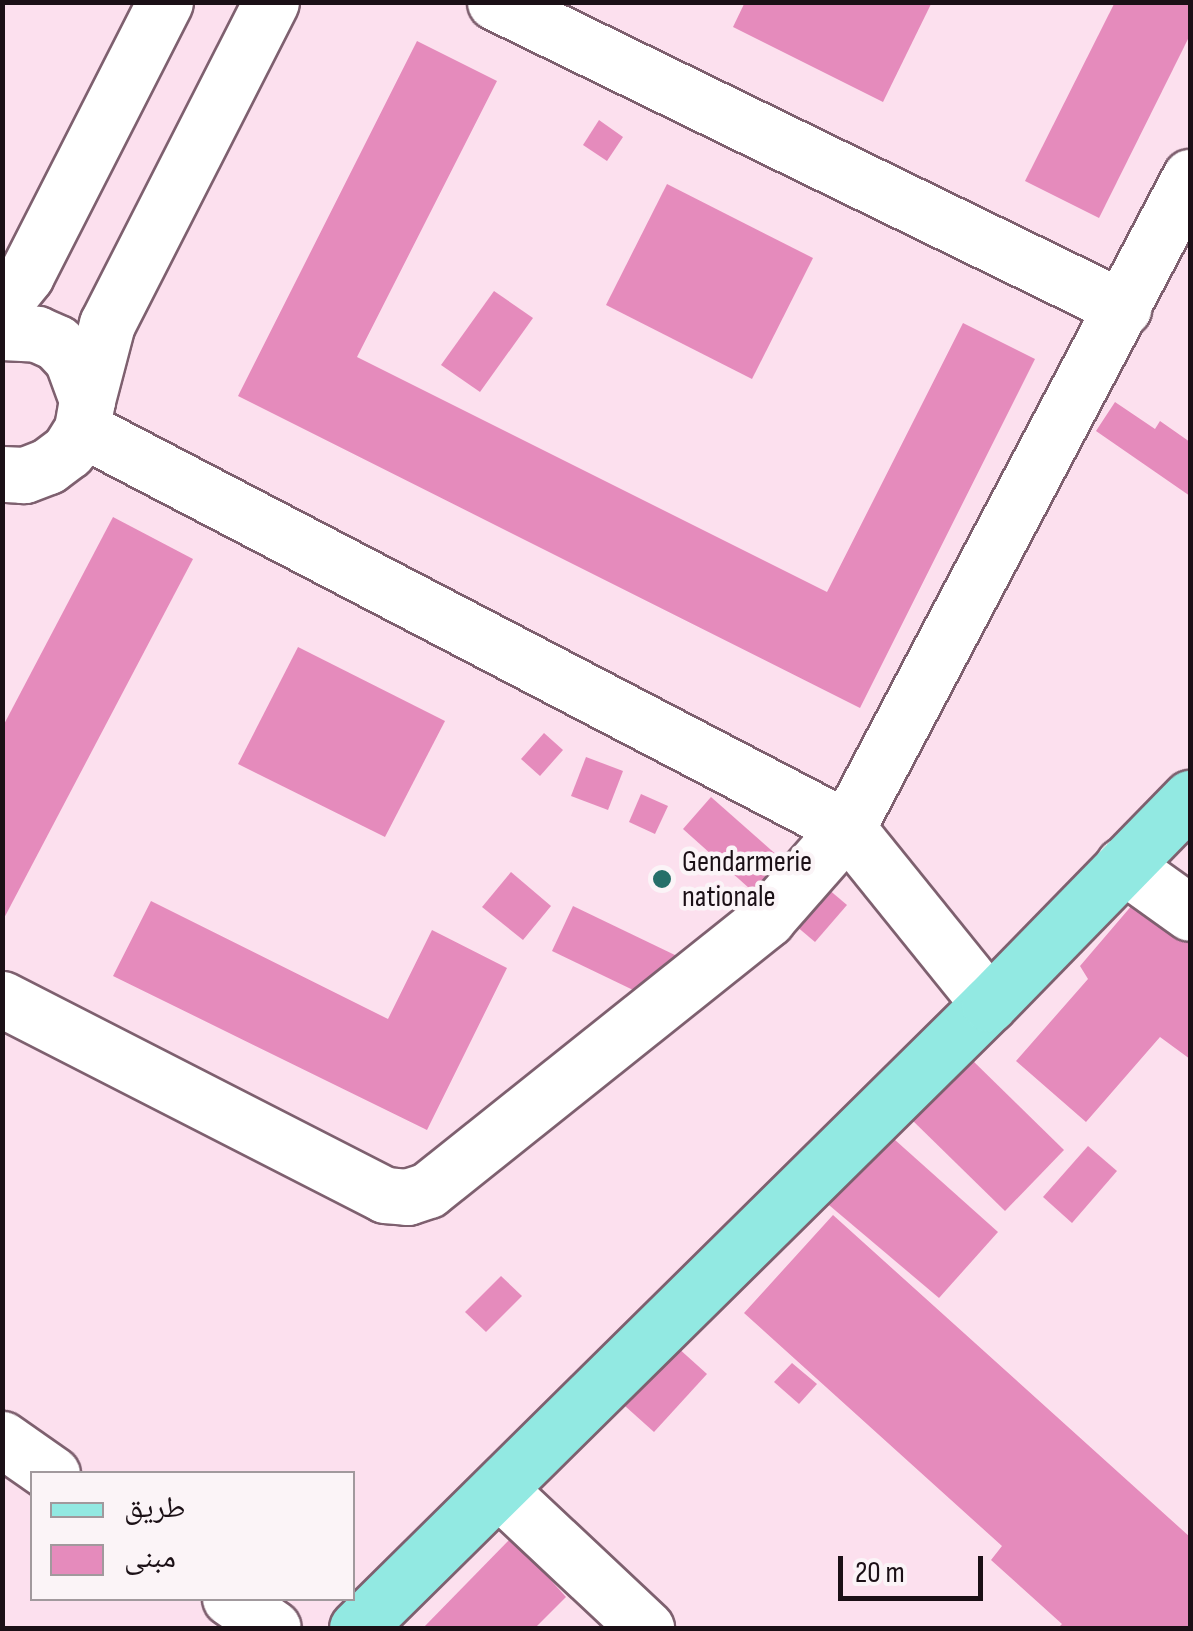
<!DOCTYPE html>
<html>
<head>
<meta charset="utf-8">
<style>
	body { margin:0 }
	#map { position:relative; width:1193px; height:1631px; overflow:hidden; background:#fce0ee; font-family:"Sofia Sans Condensed","Noto Naskh Arabic",sans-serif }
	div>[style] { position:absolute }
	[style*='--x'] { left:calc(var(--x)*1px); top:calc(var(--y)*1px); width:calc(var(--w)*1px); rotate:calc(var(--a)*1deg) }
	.building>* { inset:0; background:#e58bbc }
	.roads { filter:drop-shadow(2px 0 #7e606f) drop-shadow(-2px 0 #7e606f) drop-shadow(0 2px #7e606f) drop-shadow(0 -2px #7e606f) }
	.minor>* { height:55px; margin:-27.5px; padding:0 27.5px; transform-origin:27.5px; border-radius:27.5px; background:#fff }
	.major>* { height:55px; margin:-27.5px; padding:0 27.5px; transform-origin:27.5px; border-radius:27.5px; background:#92e9e2 }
	.dots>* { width:28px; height:28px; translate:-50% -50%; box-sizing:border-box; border:5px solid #fbf4f7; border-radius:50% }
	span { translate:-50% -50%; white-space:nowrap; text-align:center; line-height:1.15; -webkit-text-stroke:9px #fbf4f7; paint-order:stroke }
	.poi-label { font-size:30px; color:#1b1016 }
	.left { translate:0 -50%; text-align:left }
	.frame { position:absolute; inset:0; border:5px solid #1b1016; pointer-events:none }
	.legend { position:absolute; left:30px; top:1471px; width:325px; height:130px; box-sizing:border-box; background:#fbf4f7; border:2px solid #a1999d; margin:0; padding:12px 18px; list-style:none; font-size:30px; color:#1b1016 }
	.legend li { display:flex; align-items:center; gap:20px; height:50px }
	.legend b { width:50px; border:2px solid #a1999d }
	.scale { position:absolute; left:838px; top:1556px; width:145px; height:45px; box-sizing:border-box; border:5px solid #1b1016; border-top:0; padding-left:12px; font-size:30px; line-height:35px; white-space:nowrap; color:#1b1016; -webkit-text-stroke:8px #fbf4f7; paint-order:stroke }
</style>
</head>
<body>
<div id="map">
	<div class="building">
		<div style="clip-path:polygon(745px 2px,932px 2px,883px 102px,733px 27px)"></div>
		<div style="clip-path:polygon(1115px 2px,1190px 2px,1190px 35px,1099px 218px,1025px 181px)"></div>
		<div style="clip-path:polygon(417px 41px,497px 81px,357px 357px,827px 592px,963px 323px,1035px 359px,860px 708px,238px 396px)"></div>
		<div style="clip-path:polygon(599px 120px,623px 137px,607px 161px,583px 145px)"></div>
		<div style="clip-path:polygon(667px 184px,813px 258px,752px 379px,606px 305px)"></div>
		<div style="clip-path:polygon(494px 291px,533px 318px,480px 392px,441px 365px)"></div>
		<div style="clip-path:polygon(1115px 402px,1155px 429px,1160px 421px,1190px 442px,1190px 496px,1096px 431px)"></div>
		<div style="clip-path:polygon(113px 517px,193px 559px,2px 922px,2px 728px)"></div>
		<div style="clip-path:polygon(298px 647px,445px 721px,385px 837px,238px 764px)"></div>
		<div style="clip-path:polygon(544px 733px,563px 750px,540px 776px,521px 759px)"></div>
		<div style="clip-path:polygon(586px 757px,623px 771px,608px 810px,571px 796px)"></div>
		<div style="clip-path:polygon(641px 794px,668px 806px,655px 834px,629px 822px)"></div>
		<div style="clip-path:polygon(711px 797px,797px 873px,769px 906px,683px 829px)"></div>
		<div style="clip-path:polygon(511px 872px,551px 906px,523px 940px,482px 907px)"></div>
		<div style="clip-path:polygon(821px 883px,847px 905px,815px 942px,789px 920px)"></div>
		<div style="clip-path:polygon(1139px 897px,1190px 940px,1190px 1059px,1160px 1037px,1086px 1122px,1016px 1061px,1088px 979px,1080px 966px)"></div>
		<div style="clip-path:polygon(151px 901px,388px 1019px,432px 930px,507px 968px,427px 1130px,113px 976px)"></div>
		<div style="clip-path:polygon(573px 906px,677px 956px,656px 1001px,552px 951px)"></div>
		<div style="clip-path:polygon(969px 1057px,1064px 1150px,1005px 1211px,910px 1118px)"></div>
		<div style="clip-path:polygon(885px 1131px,998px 1232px,939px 1298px,823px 1200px)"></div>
		<div style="clip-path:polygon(1088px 1146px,1117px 1171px,1072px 1223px,1043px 1197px)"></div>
		<div style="clip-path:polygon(833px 1215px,1190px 1537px,1190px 1628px,1058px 1628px,1062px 1624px,991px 1560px,1002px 1546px,744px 1313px)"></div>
		<div style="clip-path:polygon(501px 1276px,522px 1296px,486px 1332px,465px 1312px)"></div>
		<div style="clip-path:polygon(677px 1347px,707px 1374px,654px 1432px,625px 1406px)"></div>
		<div style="clip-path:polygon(792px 1363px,817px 1384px,799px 1404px,774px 1382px)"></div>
		<div style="clip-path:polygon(512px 1537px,566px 1597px,535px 1628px,423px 1628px)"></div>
	</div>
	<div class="roads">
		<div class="minor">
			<div style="--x:495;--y:2;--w:699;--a:25.98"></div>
			<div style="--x:2;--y:305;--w:38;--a:-51"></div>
			<div style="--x:26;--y:275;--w:306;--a:-63"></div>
			<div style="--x:2;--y:332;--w:35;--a:3"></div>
			<div style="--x:37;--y:334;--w:22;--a:24"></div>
			<div style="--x:57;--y:343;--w:22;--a:47"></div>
			<div style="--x:72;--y:359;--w:44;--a:69.9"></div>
			<div style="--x:87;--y:400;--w:29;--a:100"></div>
			<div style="--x:82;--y:429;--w:26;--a:122"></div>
			<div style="--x:68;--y:451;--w:25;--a:143"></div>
			<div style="--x:48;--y:466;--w:26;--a:159"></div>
			<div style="--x:24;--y:475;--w:22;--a:-177"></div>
			<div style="--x:87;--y:400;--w:79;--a:-75.3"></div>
			<div style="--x:107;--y:324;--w:361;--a:-63"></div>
			<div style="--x:82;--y:429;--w:863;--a:27.55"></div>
			<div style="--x:847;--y:828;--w:226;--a:51.1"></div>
			<div style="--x:1123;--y:865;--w:82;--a:35.6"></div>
			<div style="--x:2;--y:999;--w:430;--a:27.1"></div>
			<div style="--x:385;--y:1195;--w:22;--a:5"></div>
			<div style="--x:407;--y:1197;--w:22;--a:-18"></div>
			<div style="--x:428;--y:1190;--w:434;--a:-38.6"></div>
			<div style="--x:767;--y:919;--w:121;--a:-48.7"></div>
			<div style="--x:847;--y:828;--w:736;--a:-62.22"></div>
			<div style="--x:2;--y:1439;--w:61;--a:35"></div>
			<div style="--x:499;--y:1490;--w:202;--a:43.2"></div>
			<div style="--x:230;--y:1598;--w:52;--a:34.9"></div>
		</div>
		<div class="major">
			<div style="--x:357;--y:1628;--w:888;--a:-44.64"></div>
			<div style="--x:989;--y:1004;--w:288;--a:-45.7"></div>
		</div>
	</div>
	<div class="dots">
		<div style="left:662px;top:879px;background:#266f69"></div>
	</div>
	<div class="poi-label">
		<span class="left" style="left:682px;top:879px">Gendarmerie<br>nationale</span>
	</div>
	<div class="frame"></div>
	<ul class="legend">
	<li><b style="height:12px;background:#92e9e2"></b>طريق</li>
	<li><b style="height:28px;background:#e58bbc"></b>مبنى</li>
	</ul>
	<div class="scale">20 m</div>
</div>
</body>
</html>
